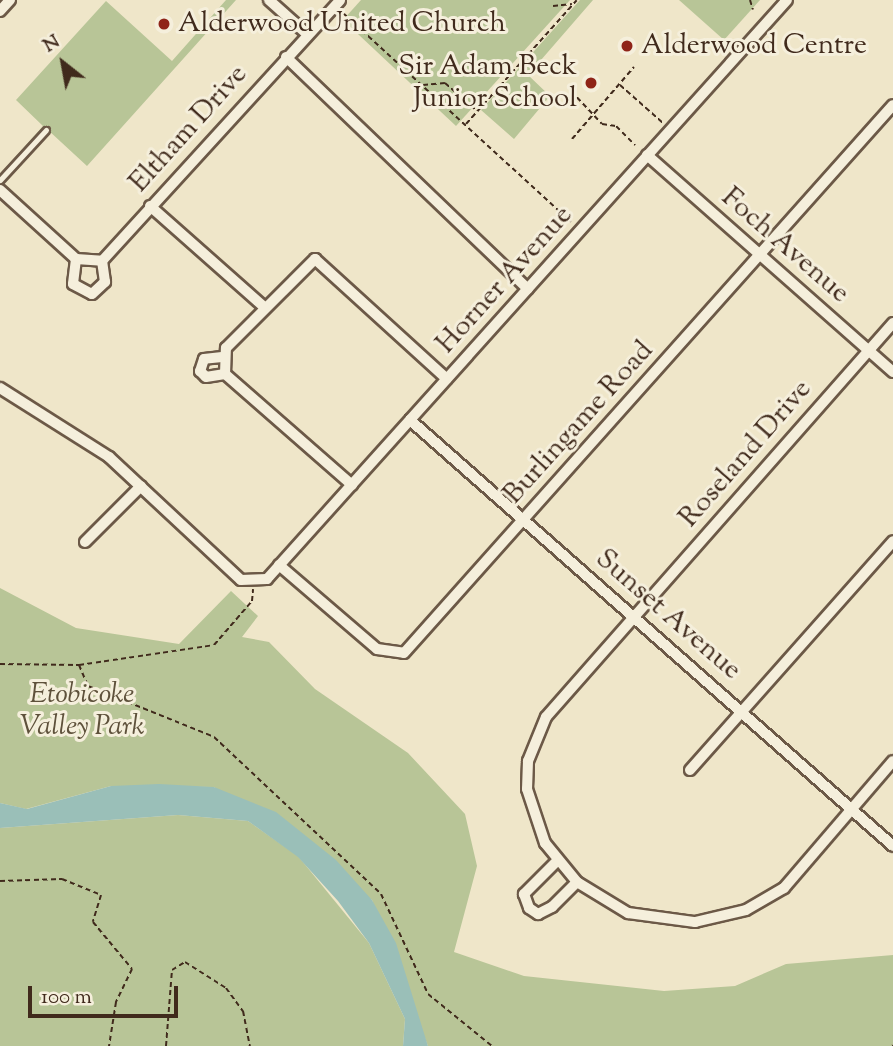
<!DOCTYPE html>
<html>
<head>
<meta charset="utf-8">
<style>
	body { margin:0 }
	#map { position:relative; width:893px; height:1046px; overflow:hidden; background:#efe6c9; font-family:"Sorts Mill Goudy",serif }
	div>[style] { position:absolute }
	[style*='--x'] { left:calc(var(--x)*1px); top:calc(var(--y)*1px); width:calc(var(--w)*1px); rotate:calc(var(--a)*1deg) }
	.green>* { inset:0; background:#b8c597 }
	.water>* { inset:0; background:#9abfb8 }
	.path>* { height:2px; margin-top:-1px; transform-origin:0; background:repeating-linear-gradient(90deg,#402a1c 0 5px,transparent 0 8.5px) }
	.roads { filter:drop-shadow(2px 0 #6c5947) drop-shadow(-2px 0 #6c5947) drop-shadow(0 2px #6c5947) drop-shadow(0 -2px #6c5947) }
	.lane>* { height:5px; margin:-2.5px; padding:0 2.5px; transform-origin:2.5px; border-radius:2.5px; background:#f5efdc }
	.street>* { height:10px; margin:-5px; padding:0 5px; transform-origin:5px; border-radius:5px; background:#f5efdc }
	.dots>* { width:19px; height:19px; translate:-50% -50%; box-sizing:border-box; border:4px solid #f5efdc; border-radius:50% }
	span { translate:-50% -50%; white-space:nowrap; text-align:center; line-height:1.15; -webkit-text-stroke:6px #f5efdc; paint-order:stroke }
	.poi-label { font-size:28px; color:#402a1c }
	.left { translate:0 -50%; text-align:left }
	.right { translate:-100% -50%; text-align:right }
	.street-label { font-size:28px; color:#402a1c }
	.park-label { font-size:28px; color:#5e513b; font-style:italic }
	.north { position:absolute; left:28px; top:28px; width:70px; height:70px; -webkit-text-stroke:5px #f5efdc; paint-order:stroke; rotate:329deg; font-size:19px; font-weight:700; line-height:28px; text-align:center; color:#402a1c }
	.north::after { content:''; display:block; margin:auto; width:24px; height:32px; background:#402a1c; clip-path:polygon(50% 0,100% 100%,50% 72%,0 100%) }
	.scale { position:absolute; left:28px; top:986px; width:150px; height:32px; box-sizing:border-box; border:4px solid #402a1c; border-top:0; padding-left:9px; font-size:21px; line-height:24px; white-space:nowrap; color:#402a1c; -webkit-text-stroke:5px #f5efdc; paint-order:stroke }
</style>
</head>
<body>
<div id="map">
	<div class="green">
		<div style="clip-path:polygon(226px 0,236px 0,87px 166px,48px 130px,6px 177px,1px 173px,43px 126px,16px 100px,106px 1px,172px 61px)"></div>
		<div style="clip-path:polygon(361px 0,570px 0,456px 126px,343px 20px)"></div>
		<div style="clip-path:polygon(580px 0,593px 0,528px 75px,550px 96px,514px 139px,481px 110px)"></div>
		<div style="clip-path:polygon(679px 0,760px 0,724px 40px)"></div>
		<div style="clip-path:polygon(0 588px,76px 628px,179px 644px,231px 591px,258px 616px,242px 637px,269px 642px,315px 689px,408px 753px,465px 814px,477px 866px,454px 952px,524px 976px,664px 991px,735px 986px,786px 964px,893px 955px,893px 1046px,428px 1046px,372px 900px,214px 787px,111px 786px,26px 809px,0 803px)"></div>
		<div style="clip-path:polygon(178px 815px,248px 821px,298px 856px,369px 943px,405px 1019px,403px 1046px,0 1046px,0 828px)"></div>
	</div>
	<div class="water">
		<div style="clip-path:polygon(159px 784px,214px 787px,276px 812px,336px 860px,372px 900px,396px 943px,428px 1046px,403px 1046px,405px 1019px,369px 943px,338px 901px,298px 857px,248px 821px,178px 815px,0 828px,0 803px,27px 809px,111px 786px)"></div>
	</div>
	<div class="path">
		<div style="--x:750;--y:0;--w:10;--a:73"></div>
		<div style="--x:553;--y:6;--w:19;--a:-6"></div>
		<div style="--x:343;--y:13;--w:309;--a:42.5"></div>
		<div style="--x:423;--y:85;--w:22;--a:-5"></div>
		<div style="--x:445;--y:83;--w:43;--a:41.2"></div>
		<div style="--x:620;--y:85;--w:57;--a:41.5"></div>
		<div style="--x:571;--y:91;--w:45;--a:46.8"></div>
		<div style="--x:602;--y:124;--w:14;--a:8"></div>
		<div style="--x:616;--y:126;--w:27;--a:45"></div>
		<div style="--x:466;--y:124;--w:166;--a:-48.2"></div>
		<div style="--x:572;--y:139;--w:95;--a:-49.3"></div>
		<div style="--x:0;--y:664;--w:79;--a:0.7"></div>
		<div style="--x:79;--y:665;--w:23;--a:67"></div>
		<div style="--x:88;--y:686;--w:136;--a:22"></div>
		<div style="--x:214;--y:737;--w:229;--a:43.2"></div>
		<div style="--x:381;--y:894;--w:110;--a:64.8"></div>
		<div style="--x:428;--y:994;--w:82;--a:39.1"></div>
		<div style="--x:79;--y:665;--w:136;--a:-8.4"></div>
		<div style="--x:214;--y:645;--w:58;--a:-49.2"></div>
		<div style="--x:252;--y:601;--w:12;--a:-85"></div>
		<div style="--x:0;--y:881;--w:62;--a:-1.8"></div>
		<div style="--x:62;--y:879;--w:42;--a:22.3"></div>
		<div style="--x:101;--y:895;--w:28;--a:107"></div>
		<div style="--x:93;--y:922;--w:61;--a:50.3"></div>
		<div style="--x:132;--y:969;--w:37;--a:116"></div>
		<div style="--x:116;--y:1002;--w:45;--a:99"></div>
		<div style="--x:166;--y:1046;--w:76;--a:-85.5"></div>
		<div style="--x:172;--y:970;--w:15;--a:-32"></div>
		<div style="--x:185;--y:962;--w:49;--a:32.4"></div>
		<div style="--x:226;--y:988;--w:29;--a:54"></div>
		<div style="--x:243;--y:1011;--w:36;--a:79"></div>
		<div style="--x:892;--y:1046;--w:1;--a:-45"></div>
	</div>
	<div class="roads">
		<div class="lane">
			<div style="--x:0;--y:180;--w:68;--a:-47.4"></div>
		</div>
		<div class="street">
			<div style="--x:269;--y:0;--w:51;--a:41.8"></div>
			<div style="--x:0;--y:11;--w:15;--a:-48"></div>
			<div style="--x:286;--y:57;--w:335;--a:43.8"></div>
			<div style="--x:647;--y:155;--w:328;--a:41.4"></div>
			<div style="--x:0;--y:190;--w:103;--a:42.2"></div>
			<div style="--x:76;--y:259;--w:26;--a:4"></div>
			<div style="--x:102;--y:261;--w:353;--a:-47.6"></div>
			<div style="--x:150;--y:206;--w:152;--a:41.5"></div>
			<div style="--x:76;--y:259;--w:25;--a:97"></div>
			<div style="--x:73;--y:284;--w:21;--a:28"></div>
			<div style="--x:92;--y:294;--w:18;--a:-43"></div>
			<div style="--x:105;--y:282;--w:21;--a:-98"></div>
			<div style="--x:893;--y:323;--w:525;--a:131.37"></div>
			<div style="--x:546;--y:717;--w:48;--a:112.2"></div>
			<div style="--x:528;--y:761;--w:28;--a:92"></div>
			<div style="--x:527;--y:789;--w:57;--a:71.6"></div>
			<div style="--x:545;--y:843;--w:50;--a:50.6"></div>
			<div style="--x:577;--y:882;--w:60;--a:31.3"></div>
			<div style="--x:628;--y:913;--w:68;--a:7.7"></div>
			<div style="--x:695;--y:922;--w:52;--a:-13.2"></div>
			<div style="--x:746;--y:910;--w:44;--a:-30.1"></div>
			<div style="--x:784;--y:888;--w:167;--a:-49.4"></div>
			<div style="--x:222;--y:357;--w:18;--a:174"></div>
			<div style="--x:204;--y:359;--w:13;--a:108"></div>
			<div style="--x:200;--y:371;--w:8;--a:45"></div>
			<div style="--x:206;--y:377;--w:19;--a:-9"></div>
			<div style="--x:0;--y:388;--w:129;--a:32.3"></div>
			<div style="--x:109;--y:457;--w:180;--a:43"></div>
			<div style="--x:241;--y:580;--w:26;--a:-2"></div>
			<div style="--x:267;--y:579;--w:778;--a:-48.07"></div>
			<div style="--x:410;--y:420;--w:644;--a:41.41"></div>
			<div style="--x:352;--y:485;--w:169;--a:-138.8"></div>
			<div style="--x:225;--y:374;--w:26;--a:-88"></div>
			<div style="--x:226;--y:348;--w:126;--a:-45"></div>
			<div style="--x:315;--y:259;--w:178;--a:42.3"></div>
			<div style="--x:85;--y:542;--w:79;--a:-45"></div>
			<div style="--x:279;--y:565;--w:129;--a:40.6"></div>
			<div style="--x:377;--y:649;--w:27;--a:8"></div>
			<div style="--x:404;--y:653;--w:734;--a:-48.26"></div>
			<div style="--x:690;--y:770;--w:306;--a:-48.4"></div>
			<div style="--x:557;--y:861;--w:47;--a:135"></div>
			<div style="--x:524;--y:894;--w:15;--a:70"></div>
			<div style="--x:529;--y:908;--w:11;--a:34"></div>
			<div style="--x:538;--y:914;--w:16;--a:-27"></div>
			<div style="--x:552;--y:907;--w:35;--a:-45"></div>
		</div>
	</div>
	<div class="dots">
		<div style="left:164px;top:24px;background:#8f2418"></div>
		<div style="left:627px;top:46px;background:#8f2418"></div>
		<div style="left:591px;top:83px;background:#8f2418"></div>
	</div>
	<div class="poi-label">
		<span class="left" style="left:178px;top:24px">Alderwood United Church</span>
		<span class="left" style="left:641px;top:46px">Alderwood Centre</span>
		<span class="right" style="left:577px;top:83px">Sir Adam Beck<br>Junior School</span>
	</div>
	<div class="street-label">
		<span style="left:189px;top:129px;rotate:-48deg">Eltham Drive</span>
		<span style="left:785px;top:246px;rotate:41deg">Foch Avenue</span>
		<span style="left:505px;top:280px;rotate:-48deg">Horner Avenue</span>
		<span style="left:579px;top:423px;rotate:-48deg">Burlingame Road</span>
		<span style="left:746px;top:454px;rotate:-49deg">Roseland Drive</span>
		<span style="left:668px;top:615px;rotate:41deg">Sunset Avenue</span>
	</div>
	<div class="park-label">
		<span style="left:82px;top:711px">Etobicoke<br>Valley Park</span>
	</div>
	<div class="north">N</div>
	<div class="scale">100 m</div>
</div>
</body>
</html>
